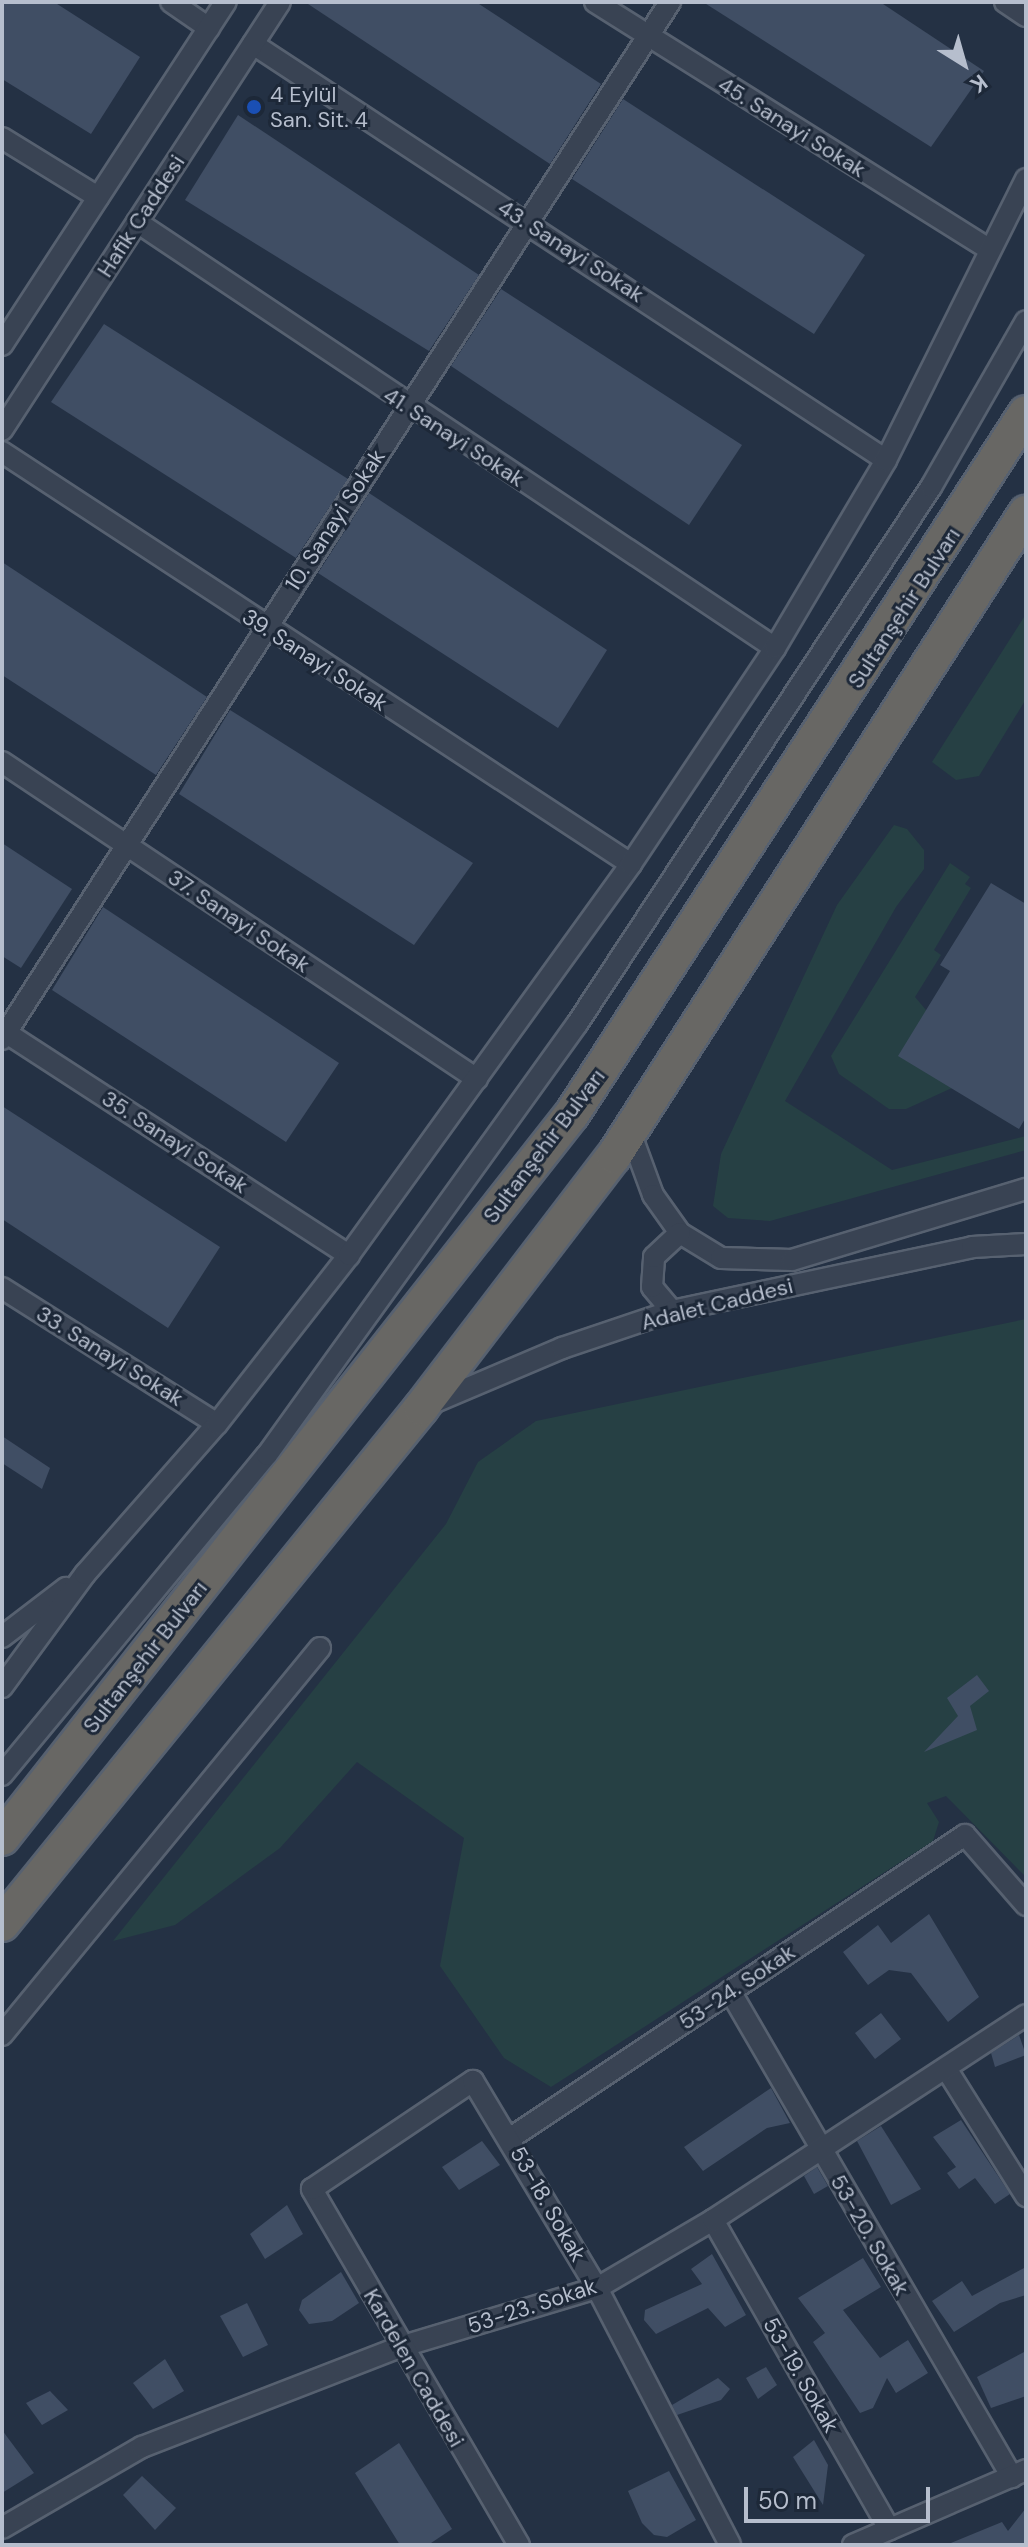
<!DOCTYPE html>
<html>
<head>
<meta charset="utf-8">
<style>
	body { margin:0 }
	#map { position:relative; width:1028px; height:2547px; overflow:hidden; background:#243144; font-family:"DM Sans",sans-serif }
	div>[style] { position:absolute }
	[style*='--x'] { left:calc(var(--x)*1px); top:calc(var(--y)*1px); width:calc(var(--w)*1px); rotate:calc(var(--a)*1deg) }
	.green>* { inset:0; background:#264044 }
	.building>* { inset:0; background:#404e64 }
	.roads { filter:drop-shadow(2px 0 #576170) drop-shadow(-2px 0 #576170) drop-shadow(0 2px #576170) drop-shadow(0 -2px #576170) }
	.minor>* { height:20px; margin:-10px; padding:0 10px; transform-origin:10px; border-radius:10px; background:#394353 }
	.trunk>* { height:34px; margin:-17px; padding:0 17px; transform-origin:17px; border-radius:17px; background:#686764 }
	.dots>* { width:22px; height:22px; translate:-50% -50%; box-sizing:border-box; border:4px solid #1d2838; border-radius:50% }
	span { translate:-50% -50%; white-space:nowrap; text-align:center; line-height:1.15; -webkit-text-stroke:6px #1d2838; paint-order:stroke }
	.poi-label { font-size:22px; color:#b6becd }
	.left { translate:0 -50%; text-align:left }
	.street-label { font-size:22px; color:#b6becd }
	.frame { position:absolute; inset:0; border:4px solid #b6becd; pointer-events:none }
	.north { position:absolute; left:924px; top:24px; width:80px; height:80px; -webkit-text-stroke:6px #1d2838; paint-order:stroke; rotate:143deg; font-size:22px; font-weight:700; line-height:32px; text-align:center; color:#b6becd }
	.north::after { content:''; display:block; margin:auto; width:28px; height:36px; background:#b6becd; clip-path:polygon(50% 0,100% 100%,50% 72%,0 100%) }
	.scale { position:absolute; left:744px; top:2487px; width:186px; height:36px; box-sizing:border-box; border:4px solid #b6becd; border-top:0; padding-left:10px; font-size:24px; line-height:28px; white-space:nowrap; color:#b6becd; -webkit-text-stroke:6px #1d2838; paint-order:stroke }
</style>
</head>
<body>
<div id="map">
	<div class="green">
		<div style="clip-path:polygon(1026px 614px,1026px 699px,979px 776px,956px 780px,932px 762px)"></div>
		<div style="clip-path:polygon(894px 825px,907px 829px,924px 850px,924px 869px,896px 907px,785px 1101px,892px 1170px,1026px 1136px,1026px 1150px,770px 1221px,728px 1218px,713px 1206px,721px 1154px,837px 905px)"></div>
		<div style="clip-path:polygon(950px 863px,970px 877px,965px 884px,971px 888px,934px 950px,941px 955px,915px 997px,926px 1010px,952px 1088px,906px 1109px,889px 1109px,839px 1074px,831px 1056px)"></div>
		<div style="clip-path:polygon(1026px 1319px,1026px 1877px,946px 1796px,927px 1803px,939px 1822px,933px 1841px,551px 2087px,504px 2058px,440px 1966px,464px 1838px,357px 1762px,280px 1848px,175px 1925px,113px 1941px,446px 1524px,478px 1462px,536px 1421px)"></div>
	</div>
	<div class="building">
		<div style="clip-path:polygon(2px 2px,54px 2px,140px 57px,91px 134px,2px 79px)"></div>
		<div style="clip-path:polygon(305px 2px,476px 2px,601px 84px,550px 164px)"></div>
		<div style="clip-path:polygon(703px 2px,880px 2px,984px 71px,931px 147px)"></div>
		<div style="clip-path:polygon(623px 99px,865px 255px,814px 334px,572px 179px)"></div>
		<div style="clip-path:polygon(238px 115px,479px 275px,429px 351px,185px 200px)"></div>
		<div style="clip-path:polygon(501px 289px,742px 445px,689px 525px,451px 366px)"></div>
		<div style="clip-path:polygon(104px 324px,348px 479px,296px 558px,51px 402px)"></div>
		<div style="clip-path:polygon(369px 493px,607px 650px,558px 728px,318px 573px)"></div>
		<div style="clip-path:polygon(2px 562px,207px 697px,156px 775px,2px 675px)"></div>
		<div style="clip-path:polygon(230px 710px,473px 863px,414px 945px,179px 794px)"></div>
		<div style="clip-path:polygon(2px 843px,72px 889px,21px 968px,2px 956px)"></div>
		<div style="clip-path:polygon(991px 883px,1026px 904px,1026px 1117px,1019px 1129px,898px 1056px,950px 971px,940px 965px)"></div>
		<div style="clip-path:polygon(103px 907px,339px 1063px,286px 1142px,52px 990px)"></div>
		<div style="clip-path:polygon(2px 1106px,220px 1247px,168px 1328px,2px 1219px)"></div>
		<div style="clip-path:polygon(2px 1436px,50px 1468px,42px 1489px,2px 1463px)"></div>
		<div style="clip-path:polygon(977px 1675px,989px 1691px,970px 1706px,977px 1730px,924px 1752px,958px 1716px,947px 1698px)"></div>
		<div style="clip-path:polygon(929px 1914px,979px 1997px,948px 2022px,911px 1973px,889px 1970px,868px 1985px,843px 1952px,878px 1925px,891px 1943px)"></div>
		<div style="clip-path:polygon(881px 2013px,901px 2039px,875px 2059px,855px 2033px)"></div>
		<div style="clip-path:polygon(1019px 2035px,1026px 2055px,995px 2067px,991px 2053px)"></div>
		<div style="clip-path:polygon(771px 2088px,790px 2123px,767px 2128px,703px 2171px,684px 2147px)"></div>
		<div style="clip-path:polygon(961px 2120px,1010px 2194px,995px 2204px,975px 2178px,959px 2189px,947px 2173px,956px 2167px,933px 2137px)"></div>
		<div style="clip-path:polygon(881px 2126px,921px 2189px,891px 2205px,857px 2141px)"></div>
		<div style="clip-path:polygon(482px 2141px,500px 2165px,459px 2190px,442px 2167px)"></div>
		<div style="clip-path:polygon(817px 2167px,828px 2186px,814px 2194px,804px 2176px)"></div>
		<div style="clip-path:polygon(287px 2205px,303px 2234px,265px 2259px,250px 2234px)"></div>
		<div style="clip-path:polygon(712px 2254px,746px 2315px,725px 2327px,708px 2308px,656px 2334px,644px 2320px,645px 2310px,702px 2284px,691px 2269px)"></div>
		<div style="clip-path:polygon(863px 2258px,881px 2287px,843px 2310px,880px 2358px,908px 2340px,928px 2373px,896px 2393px,887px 2378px,873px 2408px,860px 2413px,813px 2342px,825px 2333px,798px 2298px)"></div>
		<div style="clip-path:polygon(1026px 2267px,1026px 2295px,1000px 2303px,954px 2332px,932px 2301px,962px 2281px,972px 2296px)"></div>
		<div style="clip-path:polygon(341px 2272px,359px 2303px,332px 2321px,309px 2324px,299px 2310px,302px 2300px)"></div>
		<div style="clip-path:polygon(247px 2303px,268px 2345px,243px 2357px,220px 2316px)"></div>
		<div style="clip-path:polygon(1026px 2351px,1026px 2396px,991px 2408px,977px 2377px)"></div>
		<div style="clip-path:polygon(165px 2359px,184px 2391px,153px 2409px,133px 2383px)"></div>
		<div style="clip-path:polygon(766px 2367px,777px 2385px,758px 2399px,746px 2378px)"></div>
		<div style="clip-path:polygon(718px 2378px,730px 2389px,721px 2400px,677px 2415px,672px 2405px)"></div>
		<div style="clip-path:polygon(50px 2391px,68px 2410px,42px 2425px,26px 2403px)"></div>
		<div style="clip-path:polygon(2px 2430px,34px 2473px,2px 2493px)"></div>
		<div style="clip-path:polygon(814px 2440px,828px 2465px,823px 2505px,793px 2457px)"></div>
		<div style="clip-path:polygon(399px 2443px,452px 2529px,428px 2545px,400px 2545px,355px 2473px)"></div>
		<div style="clip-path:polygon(669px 2471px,696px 2520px,667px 2537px,654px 2535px,642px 2523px,628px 2491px)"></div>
		<div style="clip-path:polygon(142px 2476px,176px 2508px,155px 2530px,123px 2495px)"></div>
		<div style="clip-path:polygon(1026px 2508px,1026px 2545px,946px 2545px,1002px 2522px,1008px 2531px)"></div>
	</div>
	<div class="roads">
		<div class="minor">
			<div style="--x:171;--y:2;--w:46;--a:34.4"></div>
			<div style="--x:595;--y:2;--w:466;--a:32.1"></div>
			<div style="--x:1005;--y:2;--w:25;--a:34"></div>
			<div style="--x:253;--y:44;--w:757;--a:33.31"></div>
			<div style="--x:2;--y:138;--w:113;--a:31.6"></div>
			<div style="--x:137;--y:222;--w:767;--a:33.73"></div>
			<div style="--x:2;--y:345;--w:410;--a:-56.9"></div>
			<div style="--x:2;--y:430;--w:510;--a:-56.99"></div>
			<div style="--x:2;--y:452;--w:752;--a:33.23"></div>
			<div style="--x:2;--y:762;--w:571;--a:33.72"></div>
			<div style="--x:2;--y:1030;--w:414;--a:33"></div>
			<div style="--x:2;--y:1039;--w:1234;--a:-57.21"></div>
			<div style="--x:630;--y:1132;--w:67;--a:69.9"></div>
			<div style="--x:653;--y:1195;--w:47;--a:54.6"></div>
			<div style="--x:680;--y:1233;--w:48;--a:31.4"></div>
			<div style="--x:721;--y:1258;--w:71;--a:1.6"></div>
			<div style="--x:792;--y:1260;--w:245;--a:-16.9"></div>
			<div style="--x:2;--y:1288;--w:254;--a:32.3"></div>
			<div style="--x:672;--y:1311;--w:31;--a:-130"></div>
			<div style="--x:652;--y:1287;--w:30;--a:-86"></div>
			<div style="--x:654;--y:1257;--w:35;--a:-43"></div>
			<div style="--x:428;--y:1405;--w:146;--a:-23"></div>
			<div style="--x:562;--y:1348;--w:116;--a:-18.6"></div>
			<div style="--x:672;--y:1311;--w:307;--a:-12"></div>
			<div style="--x:972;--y:1247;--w:54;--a:-3.2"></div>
			<div style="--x:2;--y:1637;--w:81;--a:-37.4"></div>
			<div style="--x:2;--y:1687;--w:140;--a:-53.7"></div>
			<div style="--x:85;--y:1574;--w:200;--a:-48.7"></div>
			<div style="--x:217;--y:1424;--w:214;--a:-52"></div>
			<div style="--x:349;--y:1255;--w:482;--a:-54.2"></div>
			<div style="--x:631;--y:864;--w:260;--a:-56.3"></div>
			<div style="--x:775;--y:648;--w:218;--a:-59.4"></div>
			<div style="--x:886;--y:460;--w:314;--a:-63.5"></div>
			<div style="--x:2;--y:1775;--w:415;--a:-50.4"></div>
			<div style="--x:267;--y:1455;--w:531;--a:-54.27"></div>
			<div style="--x:577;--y:1024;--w:643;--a:-56.61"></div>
			<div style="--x:931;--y:487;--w:191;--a:-60.2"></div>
			<div style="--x:730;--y:1991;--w:562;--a:59.88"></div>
			<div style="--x:2;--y:2035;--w:501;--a:-50.59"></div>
			<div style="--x:947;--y:2070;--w:149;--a:57.9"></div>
			<div style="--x:509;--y:2139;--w:548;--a:-33.69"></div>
			<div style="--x:965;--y:1835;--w:93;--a:48.9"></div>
			<div style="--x:713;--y:2220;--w:356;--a:60.3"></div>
			<div style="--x:2;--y:2528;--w:162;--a:-30.1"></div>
			<div style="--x:142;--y:2447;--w:277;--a:-21.2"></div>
			<div style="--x:400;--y:2347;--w:206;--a:-16.7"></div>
			<div style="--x:597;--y:2288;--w:134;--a:-30.4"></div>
			<div style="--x:713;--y:2220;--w:374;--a:-33.2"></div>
			<div style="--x:519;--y:2545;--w:412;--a:-120.2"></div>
			<div style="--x:312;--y:2189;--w:194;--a:-33.9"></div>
			<div style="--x:473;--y:2081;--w:241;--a:59.1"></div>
			<div style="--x:597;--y:2288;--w:289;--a:62.6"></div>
			<div style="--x:853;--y:2545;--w:189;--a:-23.4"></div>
		</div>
		<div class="trunk">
			<div style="--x:2;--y:1838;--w:921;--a:-51.79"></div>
			<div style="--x:572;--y:1114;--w:835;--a:-57.07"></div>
			<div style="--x:2;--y:1924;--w:665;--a:-50.92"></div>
			<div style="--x:421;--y:1408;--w:317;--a:-52.6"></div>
			<div style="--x:614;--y:1156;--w:764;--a:-57.35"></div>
		</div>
	</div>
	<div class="dots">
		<div style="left:254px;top:107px;background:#1a4fb4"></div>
	</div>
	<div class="poi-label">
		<span class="left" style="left:270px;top:107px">4 Eylül<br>San. Sit. 4</span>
	</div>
	<div class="street-label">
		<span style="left:792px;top:127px;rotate:32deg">45. Sanayi Sokak</span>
		<span style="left:141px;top:216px;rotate:-57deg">Hafik Caddesi</span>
		<span style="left:571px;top:251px;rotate:33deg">43. Sanayi Sokak</span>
		<span style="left:454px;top:437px;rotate:33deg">41. Sanayi Sokak</span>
		<span style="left:335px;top:520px;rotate:-57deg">10. Sanayi Sokak</span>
		<span style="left:904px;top:608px;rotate:-57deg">Sultanşehir Bulvarı</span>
		<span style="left:315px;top:660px;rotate:33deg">39. Sanayi Sokak</span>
		<span style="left:239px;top:921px;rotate:34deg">37. Sanayi Sokak</span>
		<span style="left:175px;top:1142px;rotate:33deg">35. Sanayi Sokak</span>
		<span style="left:544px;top:1146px;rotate:-53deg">Sultanşehir Bulvarı</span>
		<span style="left:717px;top:1304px;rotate:-14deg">Adalet Caddesi</span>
		<span style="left:110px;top:1356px;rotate:32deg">33. Sanayi Sokak</span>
		<span style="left:145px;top:1657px;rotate:-52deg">Sultanşehir Bulvarı</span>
		<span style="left:737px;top:1987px;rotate:-34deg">53-24. Sokak</span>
		<span style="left:548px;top:2204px;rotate:60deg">53-18. Sokak</span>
		<span style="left:870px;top:2235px;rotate:60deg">53-20. Sokak</span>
		<span style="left:532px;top:2306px;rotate:-18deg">53-23. Sokak</span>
		<span style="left:414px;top:2368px;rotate:60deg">Kardelen Caddesi</span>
		<span style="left:801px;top:2375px;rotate:60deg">53-19. Sokak</span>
	</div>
	<div class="frame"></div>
	<div class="north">K</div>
	<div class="scale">50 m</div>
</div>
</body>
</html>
